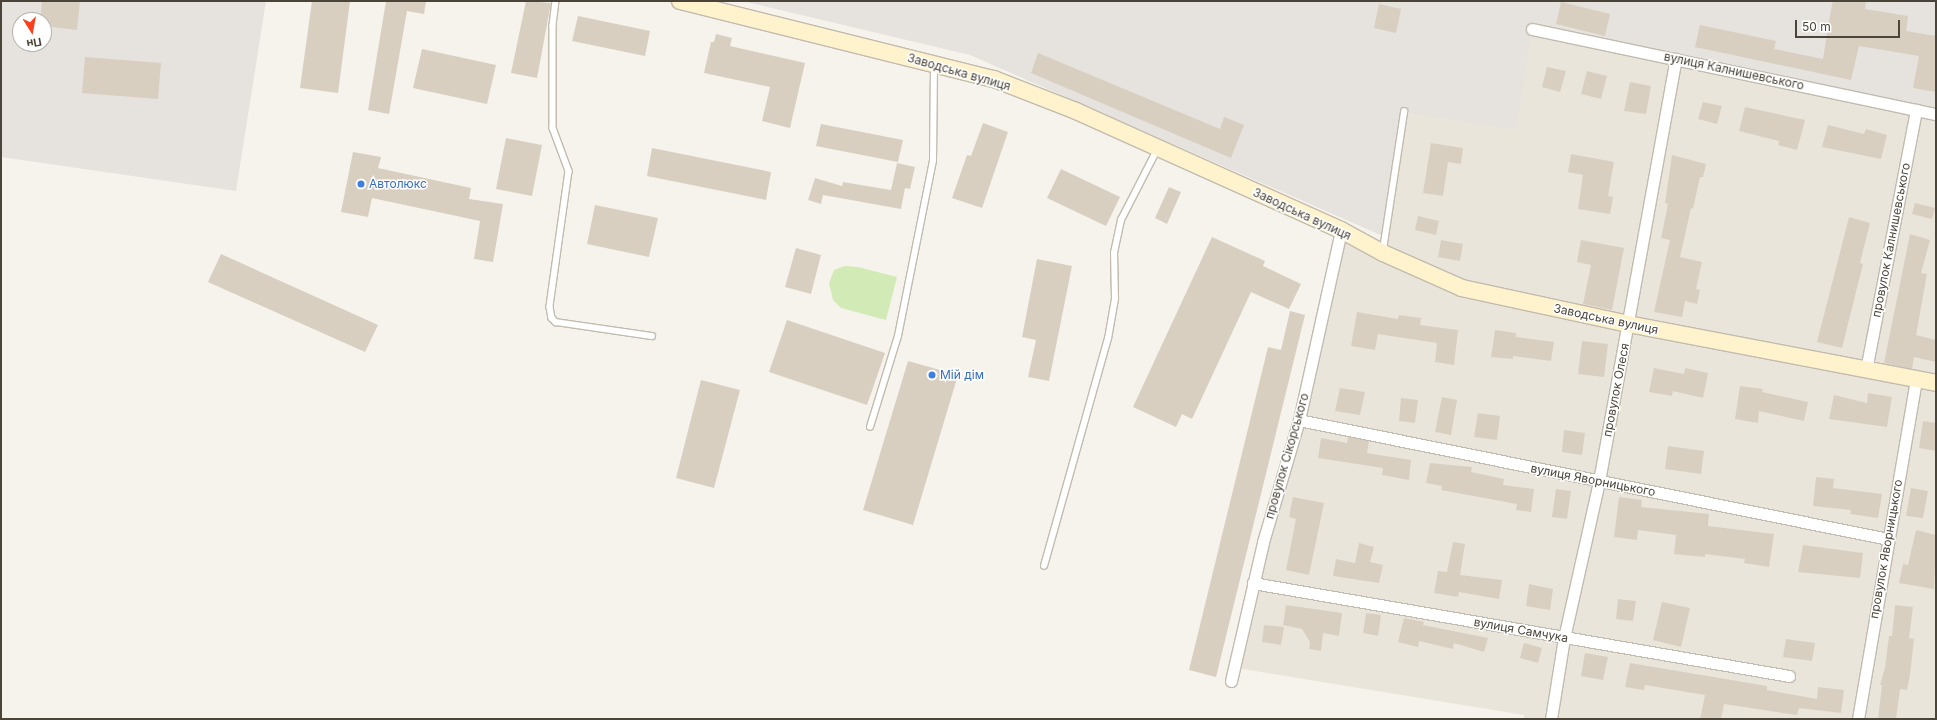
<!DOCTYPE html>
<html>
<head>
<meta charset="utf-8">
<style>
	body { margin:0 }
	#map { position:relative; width:1937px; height:720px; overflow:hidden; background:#f6f3ec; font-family:Inter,sans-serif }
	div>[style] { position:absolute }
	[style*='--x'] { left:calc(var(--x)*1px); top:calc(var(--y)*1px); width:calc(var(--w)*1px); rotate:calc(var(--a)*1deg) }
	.residential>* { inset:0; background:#eae5da }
	.industrial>* { inset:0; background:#e6e2dd }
	.green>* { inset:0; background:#d2eab5 }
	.building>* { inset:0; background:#d8cfc1 }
	.roads { filter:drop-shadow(1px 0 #c2bbae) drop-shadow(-1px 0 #c2bbae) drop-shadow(0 1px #c2bbae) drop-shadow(0 -1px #c2bbae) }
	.lane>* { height:5.5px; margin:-2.75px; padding:0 2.75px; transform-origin:2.75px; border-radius:2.75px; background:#fff }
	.street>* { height:11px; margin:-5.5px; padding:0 5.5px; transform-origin:5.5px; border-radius:5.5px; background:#fff }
	.secondary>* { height:16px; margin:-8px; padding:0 8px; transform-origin:8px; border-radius:8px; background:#fff3cd }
	.dots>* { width:11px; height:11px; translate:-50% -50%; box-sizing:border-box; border:2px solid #fff; border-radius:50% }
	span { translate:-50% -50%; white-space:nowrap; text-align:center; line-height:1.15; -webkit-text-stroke:3px #fff; paint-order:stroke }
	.street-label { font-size:12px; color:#4b4439 }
	.shop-label { font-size:12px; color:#366cbe }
	.left { translate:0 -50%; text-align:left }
	.frame { position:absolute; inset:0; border:2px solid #4b4439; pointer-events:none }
	.north { position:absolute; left:12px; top:12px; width:40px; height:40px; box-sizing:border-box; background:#fff; border:1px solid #b7b4b0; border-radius:50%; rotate:169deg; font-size:11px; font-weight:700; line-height:16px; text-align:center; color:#4b4439 }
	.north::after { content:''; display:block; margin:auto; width:14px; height:18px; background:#fc3f1d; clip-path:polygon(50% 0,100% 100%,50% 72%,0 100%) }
	.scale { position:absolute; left:1795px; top:20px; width:105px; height:18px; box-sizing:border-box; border:2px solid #4b4439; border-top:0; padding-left:5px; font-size:12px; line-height:14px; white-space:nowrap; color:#4b4439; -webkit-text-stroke:3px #fff; paint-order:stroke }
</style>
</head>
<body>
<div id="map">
	<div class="residential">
		<div style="clip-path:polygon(1532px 29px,1936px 114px,1936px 719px,1524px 719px,1524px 715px,1237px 668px,1341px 230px,1382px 253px,1404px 112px)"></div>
	</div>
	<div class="industrial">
		<div style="clip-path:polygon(evenodd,1px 1px,266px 1px,236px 191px,1px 157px,1px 1px,20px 20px,44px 20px,44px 44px,20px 44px,20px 20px)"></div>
		<div style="clip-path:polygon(742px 1px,1936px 1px,1936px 114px,1532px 29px,1516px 130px,1404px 112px,1385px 237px,970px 55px)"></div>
	</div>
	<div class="green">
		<div style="clip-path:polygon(845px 266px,858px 267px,897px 277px,886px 320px,841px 308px,833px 300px,829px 283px,834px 270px)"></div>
	</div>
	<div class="building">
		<div style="clip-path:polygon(42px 1px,80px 1px,77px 30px,44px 26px,44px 20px,40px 20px)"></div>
		<div style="clip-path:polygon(312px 1px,350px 1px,338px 93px,300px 88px)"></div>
		<div style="clip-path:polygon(386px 1px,426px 1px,424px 14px,407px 11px,389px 114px,368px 110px)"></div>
		<div style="clip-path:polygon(526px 1px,551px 3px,537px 78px,511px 73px)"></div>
		<div style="clip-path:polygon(1834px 1px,1866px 1px,1865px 9px,1908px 16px,1906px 31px,1936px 36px,1936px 92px,1913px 88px,1919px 56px,1859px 46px,1851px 80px,1695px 47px,1700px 25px,1776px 41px,1774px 49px,1823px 59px,1832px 4px)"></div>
		<div style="clip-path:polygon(1561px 2px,1610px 14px,1605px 36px,1556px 24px)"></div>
		<div style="clip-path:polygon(1379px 4px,1401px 9px,1396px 33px,1374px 28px)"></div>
		<div style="clip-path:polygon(578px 16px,650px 31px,645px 56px,572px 41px)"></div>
		<div style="clip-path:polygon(716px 34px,732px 38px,730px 46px,805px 63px,790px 128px,762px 121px,770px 87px,704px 73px,711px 42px,714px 42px)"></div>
		<div style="clip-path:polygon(422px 49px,496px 65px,487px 104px,413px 88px)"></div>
		<div style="clip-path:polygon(1038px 53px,1220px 129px,1224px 117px,1244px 125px,1231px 158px,1031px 73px)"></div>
		<div style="clip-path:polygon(85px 57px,161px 63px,158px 99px,82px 93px)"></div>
		<div style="clip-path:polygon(1547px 67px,1566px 71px,1560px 92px,1542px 87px)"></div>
		<div style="clip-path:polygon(1587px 71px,1607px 76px,1601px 99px,1581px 94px)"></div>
		<div style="clip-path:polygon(1630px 82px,1651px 86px,1646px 114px,1624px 111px)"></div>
		<div style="clip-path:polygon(1703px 102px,1722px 106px,1717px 124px,1698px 119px)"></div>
		<div style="clip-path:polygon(1745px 107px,1805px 120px,1797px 150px,1778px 145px,1779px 141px,1739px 131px)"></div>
		<div style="clip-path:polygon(983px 123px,1008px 132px,982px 208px,952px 198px,967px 155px,971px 156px)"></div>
		<div style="clip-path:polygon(821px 124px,903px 140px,898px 162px,816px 146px)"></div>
		<div style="clip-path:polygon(1828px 125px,1864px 134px,1866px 129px,1887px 135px,1881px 159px,1822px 147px)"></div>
		<div style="clip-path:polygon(506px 138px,542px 145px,532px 196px,496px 189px)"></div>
		<div style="clip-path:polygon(1431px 143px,1463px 148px,1461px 164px,1448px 162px,1443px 196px,1423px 193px)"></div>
		<div style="clip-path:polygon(652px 148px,771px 172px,766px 200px,647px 176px)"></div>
		<div style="clip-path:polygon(353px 152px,381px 157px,378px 168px,471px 188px,469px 199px,503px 204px,493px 262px,474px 259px,480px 221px,372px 198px,368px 217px,341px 212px)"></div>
		<div style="clip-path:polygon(1571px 154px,1614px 162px,1608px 196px,1613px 197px,1610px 214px,1578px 209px,1583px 175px,1568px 172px)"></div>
		<div style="clip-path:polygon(1672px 155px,1706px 164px,1703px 177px,1700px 177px,1693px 209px,1691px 208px,1680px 257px,1702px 262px,1696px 289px,1700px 290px,1697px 304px,1685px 301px,1682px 317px,1654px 312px,1670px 240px,1661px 238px,1668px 204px,1665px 203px)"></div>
		<div style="clip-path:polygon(897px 163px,915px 167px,910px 189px,905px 188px,901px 209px,823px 195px,821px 204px,808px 200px,815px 178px,842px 186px,843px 182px,891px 190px)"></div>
		<div style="clip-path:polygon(1061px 169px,1120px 197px,1106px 226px,1047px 198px)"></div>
		<div style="clip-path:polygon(1169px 187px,1181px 192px,1167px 224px,1155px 218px)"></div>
		<div style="clip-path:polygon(1915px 203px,1935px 208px,1932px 219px,1912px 214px)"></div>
		<div style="clip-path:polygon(595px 205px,658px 218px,649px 257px,587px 244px)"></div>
		<div style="clip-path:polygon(1418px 216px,1439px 221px,1436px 235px,1415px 230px)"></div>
		<div style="clip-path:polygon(1849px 217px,1870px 223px,1860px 263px,1863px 264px,1842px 348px,1817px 342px)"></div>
		<div style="clip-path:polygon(1910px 234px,1930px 240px,1921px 273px,1927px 274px,1916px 335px,1936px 340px,1936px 362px,1914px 357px,1912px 369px,1884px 363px)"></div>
		<div style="clip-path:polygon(1212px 237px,1265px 261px,1263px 266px,1301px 284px,1289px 309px,1251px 292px,1192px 419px,1182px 414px,1176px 427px,1133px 407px)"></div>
		<div style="clip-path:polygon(1441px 240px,1463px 244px,1460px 261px,1438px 257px)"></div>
		<div style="clip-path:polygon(1581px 240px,1624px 248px,1612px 310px,1583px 304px,1591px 265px,1577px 262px)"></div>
		<div style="clip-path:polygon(796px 248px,821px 255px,811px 294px,785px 287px)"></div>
		<div style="clip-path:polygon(221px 254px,378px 325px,365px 352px,208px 282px)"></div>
		<div style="clip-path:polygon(1037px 259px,1072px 266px,1049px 381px,1028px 377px,1036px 340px,1022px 337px)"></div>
		<div style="clip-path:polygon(1290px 311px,1305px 315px,1216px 677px,1189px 670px,1268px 347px,1281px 350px)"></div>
		<div style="clip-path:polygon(1357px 312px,1398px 319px,1399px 315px,1421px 318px,1420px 325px,1458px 330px,1454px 365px,1435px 362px,1437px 343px,1378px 334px,1375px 350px,1351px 346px)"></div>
		<div style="clip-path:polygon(787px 320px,885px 353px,867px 405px,769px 372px)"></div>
		<div style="clip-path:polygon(1495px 330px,1516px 333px,1516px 337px,1554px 342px,1551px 361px,1513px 356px,1513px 359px,1491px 357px)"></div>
		<div style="clip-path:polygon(1582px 341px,1608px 344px,1604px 377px,1578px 374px)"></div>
		<div style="clip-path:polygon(908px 361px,958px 375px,913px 525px,863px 510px)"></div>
		<div style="clip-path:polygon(1654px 368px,1684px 374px,1685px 368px,1708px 373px,1703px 398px,1673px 391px,1672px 396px,1649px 392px)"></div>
		<div style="clip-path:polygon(701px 380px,740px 390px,714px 488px,676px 478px)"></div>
		<div style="clip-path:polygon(1740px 386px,1763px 389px,1762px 392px,1808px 402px,1804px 421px,1759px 411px,1758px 423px,1735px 419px)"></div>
		<div style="clip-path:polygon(1340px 388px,1365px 392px,1360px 415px,1335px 411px)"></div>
		<div style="clip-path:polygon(1868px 393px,1892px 397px,1887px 427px,1829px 419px,1834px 395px,1867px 403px)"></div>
		<div style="clip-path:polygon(1442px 397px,1457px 400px,1451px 435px,1435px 432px)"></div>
		<div style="clip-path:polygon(1401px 398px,1418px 400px,1415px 423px,1399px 421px)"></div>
		<div style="clip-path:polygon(1478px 413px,1500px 416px,1497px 440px,1474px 437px)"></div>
		<div style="clip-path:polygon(1923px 421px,1936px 423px,1936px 451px,1919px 448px)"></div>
		<div style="clip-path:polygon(1564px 430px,1585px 433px,1582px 455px,1562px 452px)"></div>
		<div style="clip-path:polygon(1348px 437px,1369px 441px,1367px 453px,1411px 460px,1409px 480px,1382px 475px,1383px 468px,1318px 458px,1321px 438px,1347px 443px)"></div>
		<div style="clip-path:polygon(1668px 446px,1704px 451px,1701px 474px,1665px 469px)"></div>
		<div style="clip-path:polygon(1430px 463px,1472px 467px,1471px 472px,1504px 479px,1503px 485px,1534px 489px,1531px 512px,1516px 510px,1517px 504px,1441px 490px,1442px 486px,1426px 483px)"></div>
		<div style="clip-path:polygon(1816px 477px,1834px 479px,1833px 488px,1882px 494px,1878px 518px,1850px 514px,1851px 510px,1813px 506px)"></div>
		<div style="clip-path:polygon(1911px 488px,1928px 491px,1923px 518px,1906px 516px)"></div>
		<div style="clip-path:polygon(1556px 489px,1571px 491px,1567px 519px,1552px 517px)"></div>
		<div style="clip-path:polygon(1293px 497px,1324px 503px,1309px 575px,1286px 570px,1296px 519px,1289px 517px)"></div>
		<div style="clip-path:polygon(1619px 497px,1642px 500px,1641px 507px,1709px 514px,1708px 526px,1774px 534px,1769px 567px,1744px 563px,1745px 559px,1705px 554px,1705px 557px,1674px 554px,1676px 535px,1638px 530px,1637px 540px,1614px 537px)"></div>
		<div style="clip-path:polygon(1916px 530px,1936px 535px,1934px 589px,1899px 583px,1903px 564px,1908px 565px)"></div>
		<div style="clip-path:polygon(1453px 542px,1465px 544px,1460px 575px,1502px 580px,1499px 599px,1459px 592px,1458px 597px,1434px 593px,1438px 571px,1447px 572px)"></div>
		<div style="clip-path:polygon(1359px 543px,1374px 547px,1370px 562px,1383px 565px,1379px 583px,1333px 576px,1336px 559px,1355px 563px)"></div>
		<div style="clip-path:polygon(1803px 545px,1863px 553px,1860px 578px,1798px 572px)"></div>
		<div style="clip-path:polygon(1529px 584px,1553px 589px,1550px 610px,1526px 606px)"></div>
		<div style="clip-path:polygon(1618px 599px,1636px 601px,1633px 621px,1616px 619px)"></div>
		<div style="clip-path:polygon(1662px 602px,1690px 608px,1681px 647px,1653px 640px)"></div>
		<div style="clip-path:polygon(1286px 605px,1342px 613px,1339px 636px,1323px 633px,1321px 651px,1309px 649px,1310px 642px,1302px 629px,1283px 625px)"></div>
		<div style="clip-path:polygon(1895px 605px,1913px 607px,1909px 638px,1914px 639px,1910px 675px,1907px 690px,1900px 689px,1896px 719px,1878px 719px,1882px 685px,1880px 685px,1885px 668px,1889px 636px,1892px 636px)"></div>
		<div style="clip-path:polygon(1366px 613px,1381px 615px,1378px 636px,1363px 633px)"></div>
		<div style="clip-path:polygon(1404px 618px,1424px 622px,1423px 625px,1488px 638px,1484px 652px,1454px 643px,1453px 649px,1419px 641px,1418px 647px,1398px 642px)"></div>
		<div style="clip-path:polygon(1264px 625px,1284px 627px,1281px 645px,1262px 642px)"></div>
		<div style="clip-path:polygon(1786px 639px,1815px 643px,1812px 661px,1783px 657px)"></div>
		<div style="clip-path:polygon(1524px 643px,1542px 648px,1538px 663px,1520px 658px)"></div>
		<div style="clip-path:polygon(1585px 653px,1608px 657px,1603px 680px,1581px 676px)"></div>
		<div style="clip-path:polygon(1630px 663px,1767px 686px,1767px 690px,1817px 699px,1818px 687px,1844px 690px,1841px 713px,1799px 708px,1797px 715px,1724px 704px,1721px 719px,1700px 719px,1705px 695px,1645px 685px,1644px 690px,1625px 687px)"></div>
	</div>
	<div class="roads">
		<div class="lane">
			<div style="--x:556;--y:1;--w:25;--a:97"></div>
			<div style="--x:553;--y:26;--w:102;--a:90"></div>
			<div style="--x:553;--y:128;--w:46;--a:69.6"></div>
			<div style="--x:569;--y:171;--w:137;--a:98"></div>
			<div style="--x:550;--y:307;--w:11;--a:80"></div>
			<div style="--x:552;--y:318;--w:6;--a:45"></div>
			<div style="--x:556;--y:322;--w:97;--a:8.3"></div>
			<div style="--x:1383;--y:250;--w:140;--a:-81.3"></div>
			<div style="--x:870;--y:427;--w:95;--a:-72.9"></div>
			<div style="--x:898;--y:336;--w:178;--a:-78.7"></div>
			<div style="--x:933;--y:161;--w:95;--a:-89.4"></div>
			<div style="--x:1044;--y:566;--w:236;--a:-74.3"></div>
			<div style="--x:1108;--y:339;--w:41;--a:-80.1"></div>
			<div style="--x:1115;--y:299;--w:46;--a:-91.2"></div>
			<div style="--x:1114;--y:253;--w:34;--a:-78"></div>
			<div style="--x:1121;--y:220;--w:81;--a:-62.8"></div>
		</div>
		<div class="street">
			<div style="--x:1532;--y:29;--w:413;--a:11.9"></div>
			<div style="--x:1866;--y:370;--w:265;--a:-79.1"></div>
			<div style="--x:1299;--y:420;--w:601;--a:11.42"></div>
			<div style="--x:1253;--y:583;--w:544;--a:9.84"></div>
			<div style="--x:1231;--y:681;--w:143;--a:-77"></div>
			<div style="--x:1263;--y:542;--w:127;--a:-73.6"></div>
			<div style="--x:1299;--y:420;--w:195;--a:-77.5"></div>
			<div style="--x:1551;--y:719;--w:82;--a:-80.9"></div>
			<div style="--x:1564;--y:638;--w:161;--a:-77.4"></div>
			<div style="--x:1599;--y:481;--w:429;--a:-79.7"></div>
			<div style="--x:1858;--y:719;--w:344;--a:-80.3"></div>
		</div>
		<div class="secondary">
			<div style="--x:680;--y:1;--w:324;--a:14"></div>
			<div style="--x:994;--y:79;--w:88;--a:21.3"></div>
			<div style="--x:1076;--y:111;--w:290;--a:24.2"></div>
			<div style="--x:1341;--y:230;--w:48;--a:28.7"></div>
			<div style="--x:1383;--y:253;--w:86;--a:23.9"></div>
			<div style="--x:1462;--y:288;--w:170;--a:12.2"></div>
			<div style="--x:1628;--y:324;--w:314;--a:10.8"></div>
		</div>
	</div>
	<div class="dots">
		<div style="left:361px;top:184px;background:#3f7fe0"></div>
		<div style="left:932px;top:375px;background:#3f7fe0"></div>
	</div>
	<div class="street-label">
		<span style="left:1734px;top:71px;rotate:12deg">вулиця Калнишевського</span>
		<span style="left:959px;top:72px;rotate:16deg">Заводська вулиця</span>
		<span style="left:1302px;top:214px;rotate:25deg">Заводська вулиця</span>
		<span style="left:1891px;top:240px;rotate:-79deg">провулок Калнишевського</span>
		<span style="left:1606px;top:319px;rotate:12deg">Заводська вулиця</span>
		<span style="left:1616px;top:390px;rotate:-79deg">провулок Олеся</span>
		<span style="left:1287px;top:456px;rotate:-74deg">провулок Сікорського</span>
		<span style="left:1593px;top:480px;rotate:11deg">вулиця Яворницького</span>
		<span style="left:1886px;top:549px;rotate:-80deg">провулок Яворницького</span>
		<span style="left:1521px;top:630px;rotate:10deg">вулиця Самчука</span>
	</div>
	<div class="shop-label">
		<span class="left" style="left:369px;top:184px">Автолюкс</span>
		<span class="left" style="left:940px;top:375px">Мій дім</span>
	</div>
	<div class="frame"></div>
	<div class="north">Пн</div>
	<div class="scale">50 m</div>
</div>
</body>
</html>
